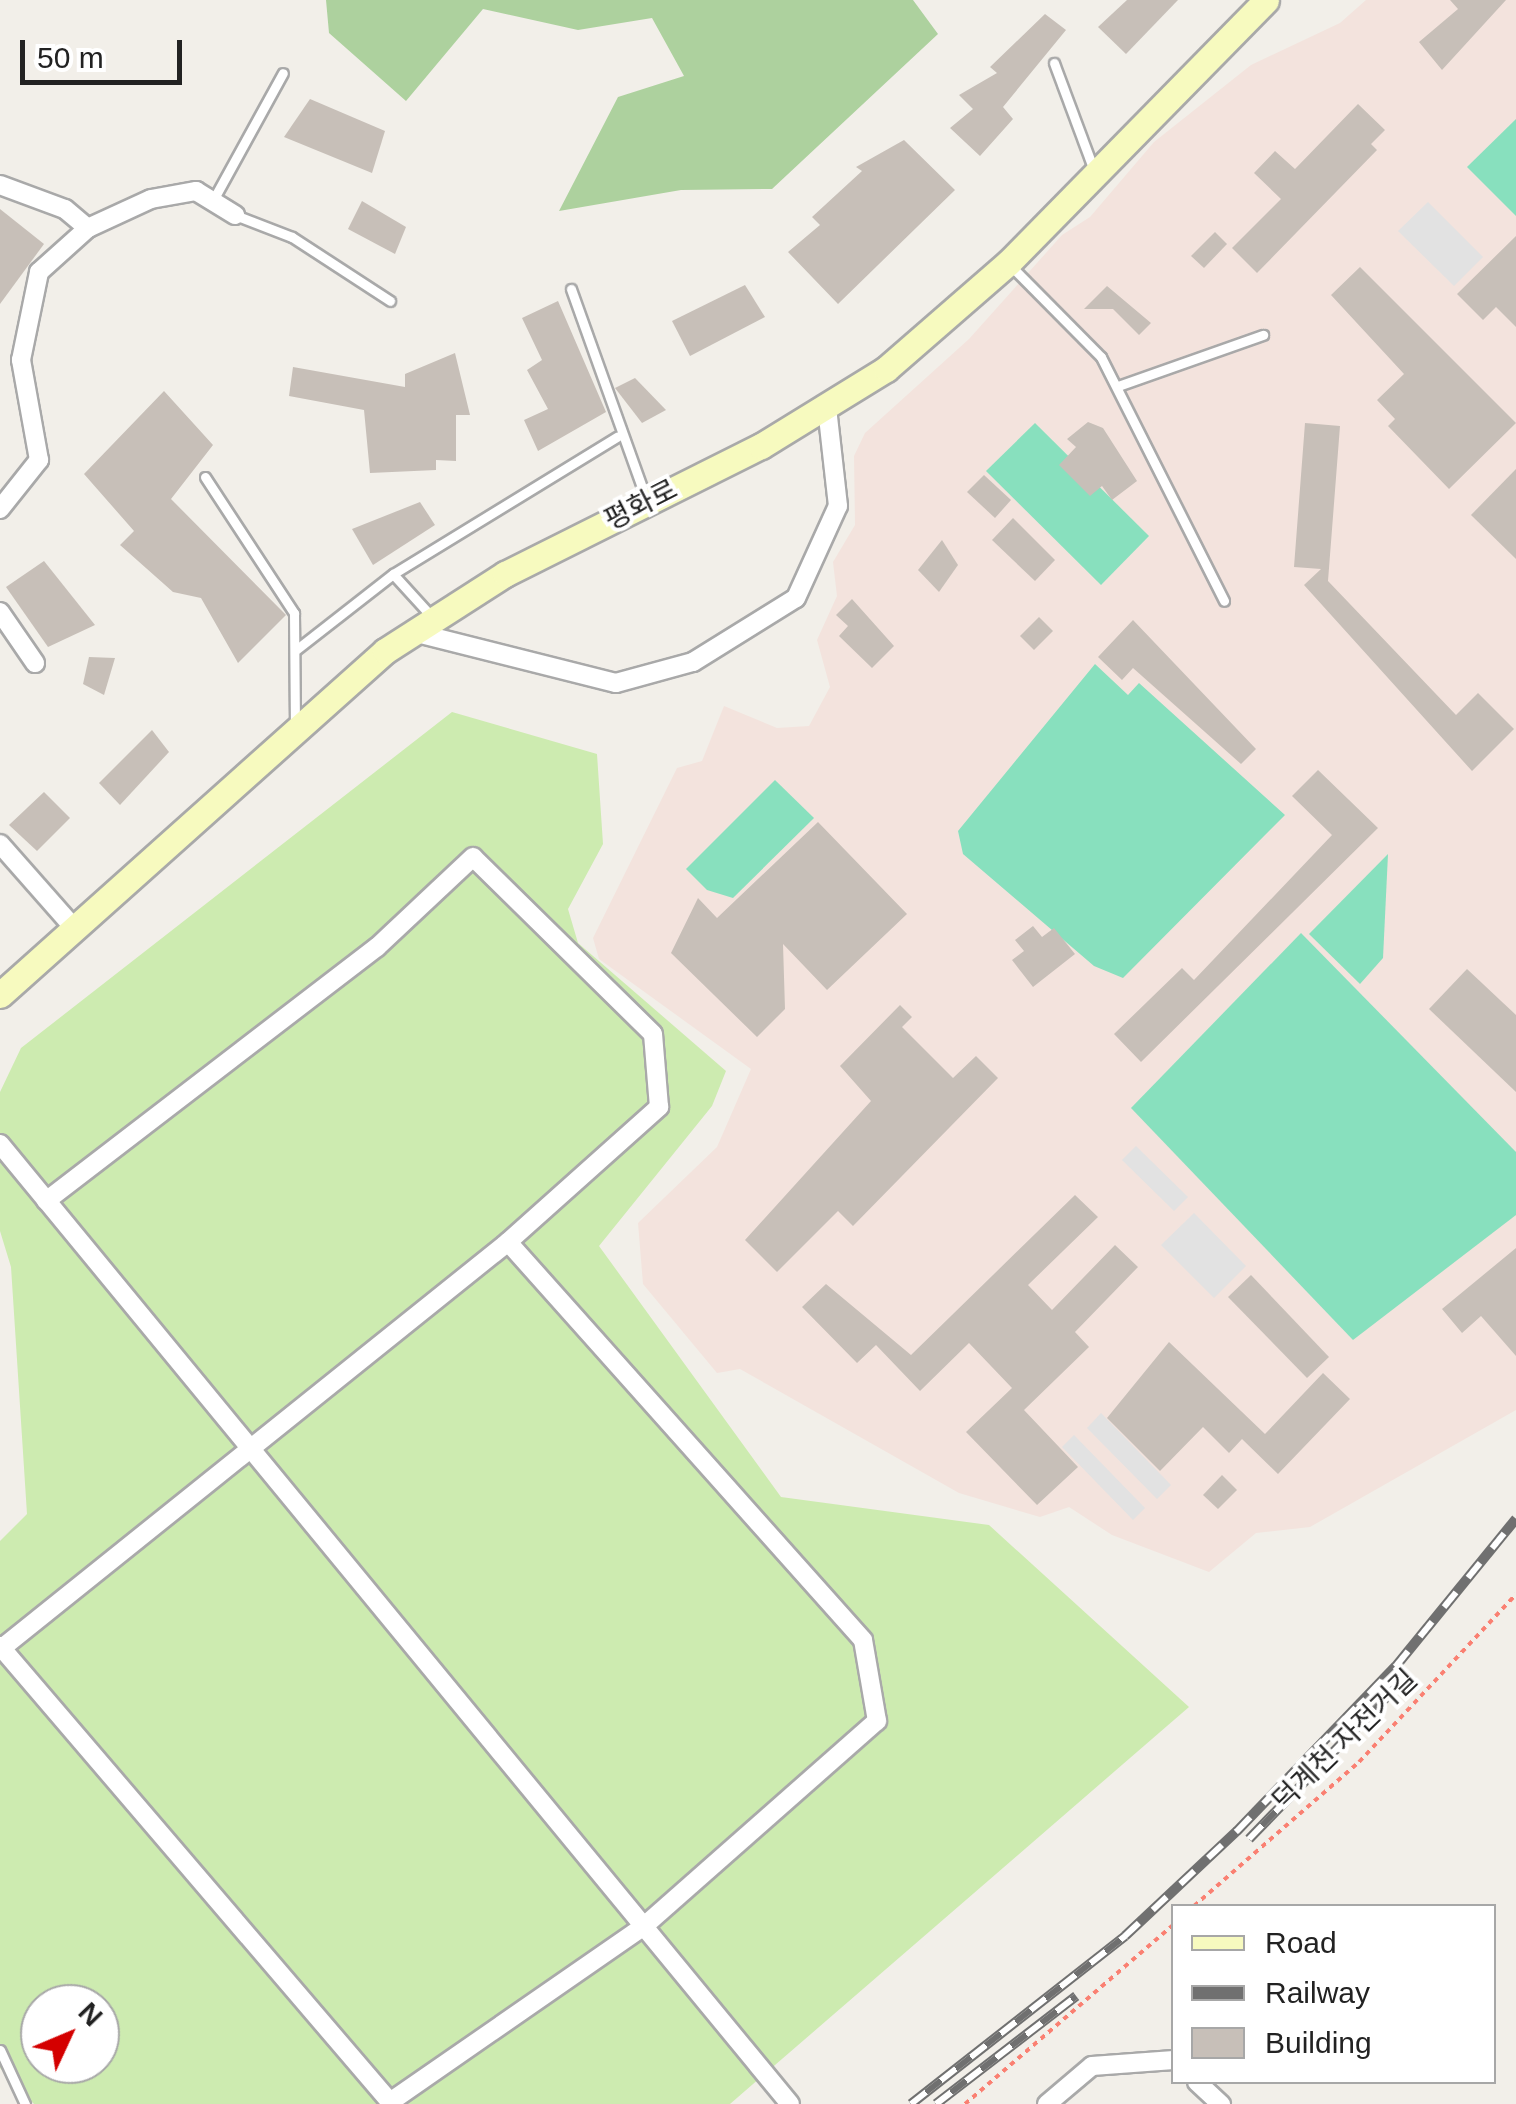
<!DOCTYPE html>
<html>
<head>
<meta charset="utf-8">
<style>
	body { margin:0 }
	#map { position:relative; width:1516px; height:2104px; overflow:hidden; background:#f2efe9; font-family:Helvetica,"Noto Sans KR",sans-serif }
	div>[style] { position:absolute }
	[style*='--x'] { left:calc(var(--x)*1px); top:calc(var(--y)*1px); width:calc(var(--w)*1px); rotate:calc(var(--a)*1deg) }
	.military>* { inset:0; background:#f3e3dd }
	.grass>* { inset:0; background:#cdebb0 }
	.forest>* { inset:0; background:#add19e }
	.pitch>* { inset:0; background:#88e0be }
	.parking>* { inset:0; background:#e2e2e2 }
	.building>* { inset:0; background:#c7bfb8 }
	.path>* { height:4px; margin-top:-2px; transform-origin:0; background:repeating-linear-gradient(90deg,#fa8072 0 5px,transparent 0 10px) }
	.roads { filter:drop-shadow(2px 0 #a9a9a9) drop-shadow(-2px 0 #a9a9a9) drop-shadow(0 2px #a9a9a9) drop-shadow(0 -2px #a9a9a9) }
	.lane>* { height:9px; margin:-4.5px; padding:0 4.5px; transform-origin:4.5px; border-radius:4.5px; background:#fff }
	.street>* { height:18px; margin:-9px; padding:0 9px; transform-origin:9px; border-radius:9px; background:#fff }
	.secondary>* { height:25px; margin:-12.5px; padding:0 12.5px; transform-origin:12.5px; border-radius:12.5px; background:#f7fabf }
	.rail>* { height:10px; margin-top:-5px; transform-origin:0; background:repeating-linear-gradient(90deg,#fff 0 19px,#707070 0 38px); box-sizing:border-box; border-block:2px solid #707070 }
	span { translate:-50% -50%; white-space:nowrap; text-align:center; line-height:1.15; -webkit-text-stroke:8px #fff; paint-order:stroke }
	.street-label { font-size:28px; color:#222 }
	.legend { position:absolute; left:1171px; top:1904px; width:325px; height:180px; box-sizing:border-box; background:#fff; border:2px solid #a7a7a7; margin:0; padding:12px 18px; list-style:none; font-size:30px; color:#222 }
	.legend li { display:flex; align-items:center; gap:20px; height:50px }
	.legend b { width:50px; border:2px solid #a7a7a7 }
	.north { position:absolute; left:20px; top:1984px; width:100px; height:100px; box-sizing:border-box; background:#fff; border:2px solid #a7a7a7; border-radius:50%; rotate:46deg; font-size:28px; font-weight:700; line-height:40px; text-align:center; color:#222 }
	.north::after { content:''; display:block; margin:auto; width:35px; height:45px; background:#d40000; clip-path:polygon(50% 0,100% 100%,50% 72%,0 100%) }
	.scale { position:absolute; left:20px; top:40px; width:162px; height:45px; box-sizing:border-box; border:5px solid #222; border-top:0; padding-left:12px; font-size:30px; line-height:35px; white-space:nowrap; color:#222; -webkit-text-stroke:8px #fff; paint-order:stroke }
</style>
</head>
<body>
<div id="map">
	<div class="military">
		<div style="clip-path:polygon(1366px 0,1516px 0,1516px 1410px,1310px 1527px,1256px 1533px,1209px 1572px,1112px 1535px,1069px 1507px,1040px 1517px,959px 1493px,740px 1369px,717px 1373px,643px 1284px,638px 1223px,717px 1147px,751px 1069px,599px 959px,593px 938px,677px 768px,702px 761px,724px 706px,777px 728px,809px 726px,830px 687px,817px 640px,837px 596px,833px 562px,855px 525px,854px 456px,865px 433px,969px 339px,1062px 235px,1090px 217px,1154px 142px,1251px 65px,1340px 23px)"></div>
	</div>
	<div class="grass">
		<div style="clip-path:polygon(evenodd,452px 712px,597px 754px,603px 844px,568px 909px,578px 943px,726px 1071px,712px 1106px,599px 1246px,781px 1497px,989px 1525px,1189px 1707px,730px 2104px,34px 2104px,0 2068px,0 1541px,27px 1514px,11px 1267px,0 1231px,0 1092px,21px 1048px,452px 712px,40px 2004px,100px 2004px,100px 2064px,40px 2064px,40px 2004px)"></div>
	</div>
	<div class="forest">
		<div style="clip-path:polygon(326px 0,913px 0,938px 34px,772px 189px,681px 190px,559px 211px,618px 97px,684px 76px,652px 18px,578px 30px,483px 9px,406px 101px,329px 33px)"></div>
	</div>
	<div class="pitch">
		<div style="clip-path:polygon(1516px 119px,1516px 216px,1467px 167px)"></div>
		<div style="clip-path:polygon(1035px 423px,1149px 536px,1101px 585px,986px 471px)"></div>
		<div style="clip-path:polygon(1095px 664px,1128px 695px,1139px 683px,1285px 815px,1123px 978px,1094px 966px,963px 854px,958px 831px)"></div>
		<div style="clip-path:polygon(775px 780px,814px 818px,733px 898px,707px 890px,686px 869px)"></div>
		<div style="clip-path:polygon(1388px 854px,1383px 958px,1360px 984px,1309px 934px)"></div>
		<div style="clip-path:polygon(1301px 933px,1516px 1152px,1516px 1215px,1353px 1340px,1131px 1108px)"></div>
	</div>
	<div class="parking">
		<div style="clip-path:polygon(1428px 202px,1483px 257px,1454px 286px,1398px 231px)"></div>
		<div style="clip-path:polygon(1136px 1146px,1188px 1197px,1174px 1211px,1122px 1160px)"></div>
		<div style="clip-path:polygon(1194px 1213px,1246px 1266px,1214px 1298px,1161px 1245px)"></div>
		<div style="clip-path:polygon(1101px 1413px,1171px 1485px,1157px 1499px,1087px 1428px)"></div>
		<div style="clip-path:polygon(1074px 1435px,1145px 1508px,1133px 1520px,1062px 1447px)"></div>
	</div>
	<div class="building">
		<div style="clip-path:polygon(1127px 0,1178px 0,1126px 54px,1098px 27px)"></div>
		<div style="clip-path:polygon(1450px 0,1506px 0,1442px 70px,1419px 42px,1458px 9px)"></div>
		<div style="clip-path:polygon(1045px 14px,1066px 30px,1003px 107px,1013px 119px,980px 156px,950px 128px,973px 109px,959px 95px,997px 73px,990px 67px)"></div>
		<div style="clip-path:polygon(310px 99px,385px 131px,372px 173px,284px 137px)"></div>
		<div style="clip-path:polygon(1358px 104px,1385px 130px,1371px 144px,1377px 150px,1257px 273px,1232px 248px,1281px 199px,1254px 173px,1275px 151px,1295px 169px)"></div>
		<div style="clip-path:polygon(904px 140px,955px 190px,838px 304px,788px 252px,820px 225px,812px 217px,862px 171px,856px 167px)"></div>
		<div style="clip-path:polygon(362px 201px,406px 227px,395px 254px,348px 229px)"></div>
		<div style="clip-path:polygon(0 209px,44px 244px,0 304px)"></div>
		<div style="clip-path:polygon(1215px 232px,1227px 244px,1204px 268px,1191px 256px)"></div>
		<div style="clip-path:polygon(1516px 236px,1516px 327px,1496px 307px,1483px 320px,1457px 294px)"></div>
		<div style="clip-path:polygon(1360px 267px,1516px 423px,1449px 489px,1388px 426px,1395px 419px,1377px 400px,1404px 374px,1331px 295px)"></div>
		<div style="clip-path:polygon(745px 285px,765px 317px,690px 356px,672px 321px)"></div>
		<div style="clip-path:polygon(1107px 286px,1151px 323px,1139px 335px,1113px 309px,1084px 309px)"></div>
		<div style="clip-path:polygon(558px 301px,606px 412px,538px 451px,524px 420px,548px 409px,527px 370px,542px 360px,522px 318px)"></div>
		<div style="clip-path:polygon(455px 353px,470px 415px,456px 415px,456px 461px,436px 460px,436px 470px,370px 473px,364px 410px,289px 396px,293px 367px,405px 387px,405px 374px)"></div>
		<div style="clip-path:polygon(635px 378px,666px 410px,642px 423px,615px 388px)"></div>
		<div style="clip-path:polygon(164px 391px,213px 445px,171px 499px,286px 615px,238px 663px,201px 598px,173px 592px,120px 545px,134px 531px,84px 474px)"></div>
		<div style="clip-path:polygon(1088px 422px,1103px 428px,1137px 481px,1112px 500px,1102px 486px,1090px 496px,1059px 465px,1076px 447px,1067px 439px)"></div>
		<div style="clip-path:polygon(1305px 423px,1340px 426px,1328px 581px,1456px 715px,1478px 693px,1514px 729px,1472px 771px,1304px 585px,1321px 569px,1294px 567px)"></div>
		<div style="clip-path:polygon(1516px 469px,1516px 559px,1471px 515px)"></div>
		<div style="clip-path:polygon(984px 475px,1011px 500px,995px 518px,967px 492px)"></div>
		<div style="clip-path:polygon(420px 502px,435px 525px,373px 565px,352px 529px)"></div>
		<div style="clip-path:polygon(1013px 518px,1055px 560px,1035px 581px,992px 540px)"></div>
		<div style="clip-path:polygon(942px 540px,958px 565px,939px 592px,918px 570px)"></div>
		<div style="clip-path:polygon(44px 561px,95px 625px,48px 647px,6px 587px)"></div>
		<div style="clip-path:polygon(852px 599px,894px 646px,872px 668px,839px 636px,848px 626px,836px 615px)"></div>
		<div style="clip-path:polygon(1039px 617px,1053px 631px,1034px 650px,1020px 636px)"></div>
		<div style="clip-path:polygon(1133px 620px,1256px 749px,1241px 764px,1133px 668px,1122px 680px,1098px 657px)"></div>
		<div style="clip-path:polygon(89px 657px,115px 658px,104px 695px,83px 684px)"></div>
		<div style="clip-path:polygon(152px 730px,169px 752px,120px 805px,99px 783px)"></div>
		<div style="clip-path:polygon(1318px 770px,1378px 828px,1141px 1062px,1114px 1034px,1182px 968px,1194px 980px,1332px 835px,1292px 796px)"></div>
		<div style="clip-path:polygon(44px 792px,70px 818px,37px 851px,9px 825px)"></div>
		<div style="clip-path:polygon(818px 822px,907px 914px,827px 990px,783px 944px,785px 1009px,757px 1037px,671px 953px,698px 898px,717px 918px)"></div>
		<div style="clip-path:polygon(1033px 926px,1042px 937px,1054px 928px,1075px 954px,1033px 987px,1012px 960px,1024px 951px,1015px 940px)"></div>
		<div style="clip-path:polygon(1467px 969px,1516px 1015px,1516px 1092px,1429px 1009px)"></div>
		<div style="clip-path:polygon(900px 1005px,912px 1017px,902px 1027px,953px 1078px,976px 1056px,998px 1078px,853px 1226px,838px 1211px,777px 1272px,745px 1240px,871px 1101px,840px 1066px)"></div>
		<div style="clip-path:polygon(1075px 1195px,1098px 1217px,1028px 1285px,1052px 1310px,1115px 1245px,1138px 1267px,1075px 1332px,1089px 1347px,1024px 1410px,1078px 1467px,1037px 1505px,966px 1432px,1012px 1388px,969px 1343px,920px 1391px,876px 1345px,857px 1363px,802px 1307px,826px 1284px,911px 1355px)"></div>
		<div style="clip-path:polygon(1516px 1248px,1516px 1356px,1481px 1316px,1462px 1333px,1442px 1309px)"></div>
		<div style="clip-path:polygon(1251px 1275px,1329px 1357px,1307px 1378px,1228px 1297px)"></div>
		<div style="clip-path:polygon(1169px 1342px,1265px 1434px,1323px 1373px,1350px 1399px,1278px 1474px,1242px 1439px,1229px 1453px,1203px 1427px,1160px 1471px,1107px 1418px)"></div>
		<div style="clip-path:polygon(1222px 1475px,1237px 1490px,1218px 1509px,1203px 1495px)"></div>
	</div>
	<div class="path">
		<div style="--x:1194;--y:1906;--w:219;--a:-41.1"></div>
		<div style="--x:1359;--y:1762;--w:230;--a:-46.9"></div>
		<div style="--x:965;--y:2104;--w:276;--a:-40.7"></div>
	</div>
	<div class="roads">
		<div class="lane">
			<div style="--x:1054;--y:63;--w:112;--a:69.6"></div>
			<div style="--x:212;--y:202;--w:147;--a:-61.2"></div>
			<div style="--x:235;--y:215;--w:61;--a:21.1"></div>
			<div style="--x:292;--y:237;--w:117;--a:33.1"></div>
			<div style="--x:1010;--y:265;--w:129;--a:45.3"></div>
			<div style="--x:1101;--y:357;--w:273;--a:63.2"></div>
			<div style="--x:571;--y:289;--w:223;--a:70.3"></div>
			<div style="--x:1118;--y:386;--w:154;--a:-19.4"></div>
			<div style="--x:205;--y:477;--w:163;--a:56.8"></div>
			<div style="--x:294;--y:613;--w:109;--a:89.5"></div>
			<div style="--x:433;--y:618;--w:59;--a:-132.3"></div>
			<div style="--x:393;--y:574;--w:263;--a:-31.5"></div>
			<div style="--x:297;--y:649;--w:122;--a:-38"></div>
			<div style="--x:0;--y:2050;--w:60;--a:65.2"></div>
		</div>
		<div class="street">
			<div style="--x:0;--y:185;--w:69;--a:20.3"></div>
			<div style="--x:65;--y:209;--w:30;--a:40"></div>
			<div style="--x:0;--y:509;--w:63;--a:-51.5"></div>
			<div style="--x:39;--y:460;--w:102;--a:-100.2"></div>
			<div style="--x:21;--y:360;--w:90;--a:-78.4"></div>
			<div style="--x:39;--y:272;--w:66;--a:-41.9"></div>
			<div style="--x:88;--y:228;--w:69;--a:-24.7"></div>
			<div style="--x:151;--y:199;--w:46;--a:-10.1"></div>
			<div style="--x:196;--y:191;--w:46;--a:31.6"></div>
			<div style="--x:0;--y:612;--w:62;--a:55.5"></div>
			<div style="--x:413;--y:632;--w:209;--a:14.1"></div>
			<div style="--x:616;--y:683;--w:80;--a:-15.3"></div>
			<div style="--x:693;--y:662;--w:121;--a:-31.9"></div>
			<div style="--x:796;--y:598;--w:101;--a:-65.5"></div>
			<div style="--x:838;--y:506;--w:99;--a:-96.4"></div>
			<div style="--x:0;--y:844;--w:112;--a:48.6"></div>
			<div style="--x:0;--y:1144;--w:1243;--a:50.55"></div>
			<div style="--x:0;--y:1646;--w:600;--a:49.46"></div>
			<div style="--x:390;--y:2102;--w:308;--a:-34.7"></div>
			<div style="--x:643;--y:1927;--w:312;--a:-41.4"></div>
			<div style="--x:877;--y:1721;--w:82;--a:-99.8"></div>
			<div style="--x:863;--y:1640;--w:533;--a:-131.73"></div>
			<div style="--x:2;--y:1648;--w:649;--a:-38.74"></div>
			<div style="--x:508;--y:1242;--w:203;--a:-41.8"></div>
			<div style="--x:659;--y:1107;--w:73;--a:-94.7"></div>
			<div style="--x:653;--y:1034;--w:252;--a:-135.5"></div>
			<div style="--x:473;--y:857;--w:132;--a:136.8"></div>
			<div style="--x:377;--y:947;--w:417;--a:142.5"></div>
			<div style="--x:1197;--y:2082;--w:33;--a:43"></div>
			<div style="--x:1047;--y:2104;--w:59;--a:-40.2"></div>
			<div style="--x:1092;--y:2066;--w:82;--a:-4.2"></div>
		</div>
		<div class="secondary">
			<div style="--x:0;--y:995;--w:516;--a:-41.78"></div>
			<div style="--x:385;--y:651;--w:143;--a:-32.7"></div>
			<div style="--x:505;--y:574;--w:286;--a:-26.6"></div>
			<div style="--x:761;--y:446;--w:147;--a:-31.6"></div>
			<div style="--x:886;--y:369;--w:162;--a:-41"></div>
			<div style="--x:1008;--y:263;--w:368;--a:-45.5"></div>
		</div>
	</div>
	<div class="rail">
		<div style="--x:1249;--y:1839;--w:214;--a:-45.9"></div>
		<div style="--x:911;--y:2104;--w:272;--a:-38.1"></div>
		<div style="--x:1125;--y:1936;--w:154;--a:-43.2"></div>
		<div style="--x:1237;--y:1831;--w:229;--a:-46.1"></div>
		<div style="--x:1396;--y:1666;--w:190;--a:-50.8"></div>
		<div style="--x:936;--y:2104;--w:177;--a:-37.6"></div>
	</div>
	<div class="street-label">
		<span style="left:641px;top:505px;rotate:-27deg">평화로</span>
		<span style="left:1345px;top:1740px;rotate:-44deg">덕계천 자전거길</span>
	</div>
	<ul class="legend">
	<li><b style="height:12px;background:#f7fabf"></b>Road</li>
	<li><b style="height:12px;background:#707070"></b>Railway</li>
	<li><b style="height:28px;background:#c7bfb8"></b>Building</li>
	</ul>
	<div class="north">N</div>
	<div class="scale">50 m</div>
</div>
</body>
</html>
